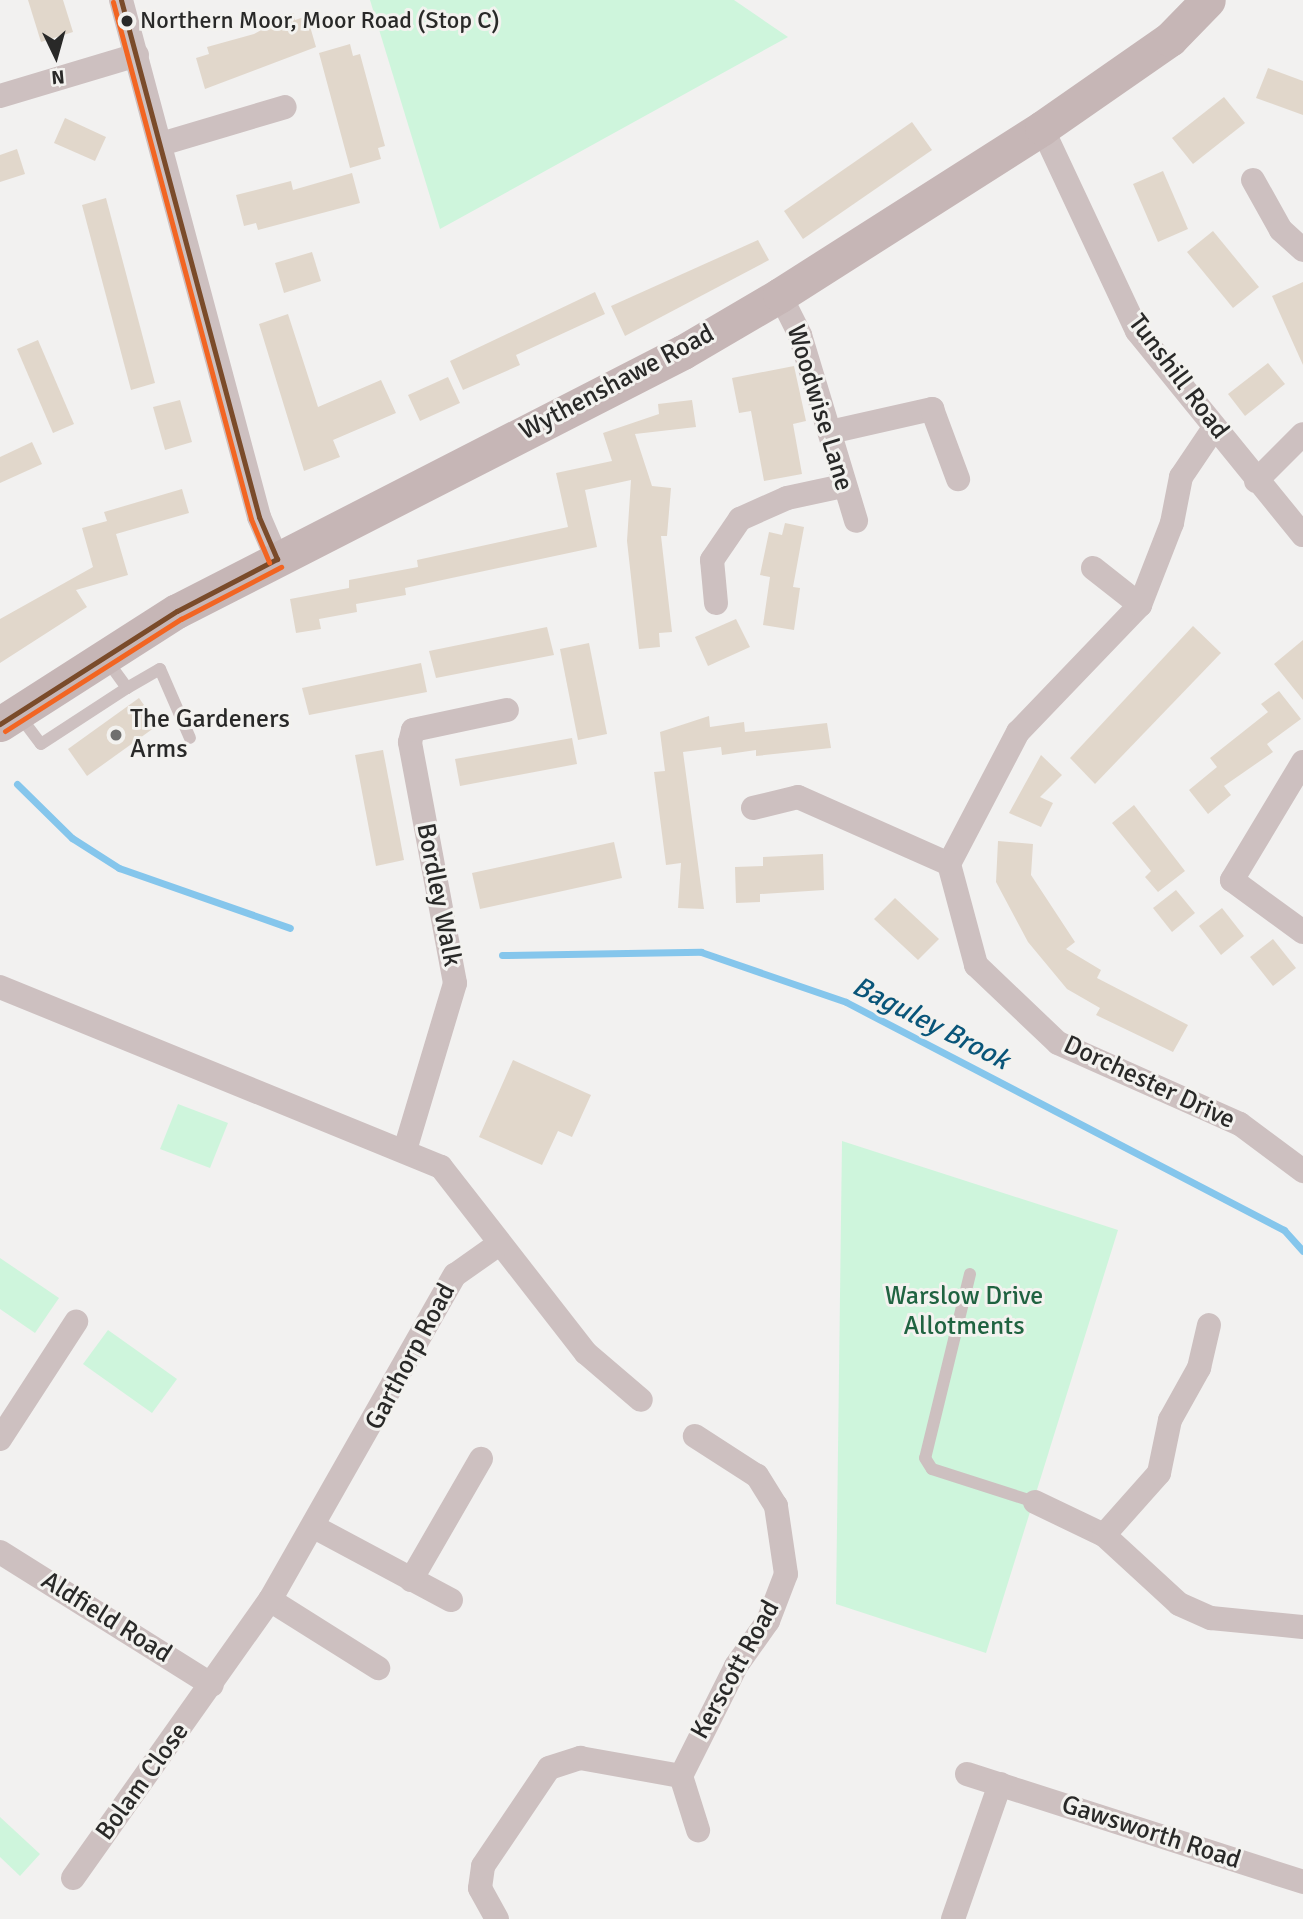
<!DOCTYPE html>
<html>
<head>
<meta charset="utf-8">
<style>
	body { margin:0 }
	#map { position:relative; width:1303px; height:1919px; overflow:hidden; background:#f2f1f0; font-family:Signika,sans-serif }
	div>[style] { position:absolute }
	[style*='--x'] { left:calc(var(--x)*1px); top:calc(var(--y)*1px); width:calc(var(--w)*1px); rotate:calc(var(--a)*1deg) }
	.green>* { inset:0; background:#cef5dc }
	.stream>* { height:7px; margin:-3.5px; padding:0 3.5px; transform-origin:3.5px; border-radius:3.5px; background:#85c6ec }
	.building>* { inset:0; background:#e1d7cb }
	.service>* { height:12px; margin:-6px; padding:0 6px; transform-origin:6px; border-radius:6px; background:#cdc0c0 }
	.minor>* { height:24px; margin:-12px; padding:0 12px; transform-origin:12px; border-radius:12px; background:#cdc0c0 }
	.secondary>* { height:35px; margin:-17.5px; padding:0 17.5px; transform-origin:17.5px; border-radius:17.5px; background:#c6b6b6 }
	.bus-1>* { height:5px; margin:-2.5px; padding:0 2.5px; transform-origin:2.5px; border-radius:2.5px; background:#7a4b2a }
	.bus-2>* { height:5px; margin:-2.5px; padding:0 2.5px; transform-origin:2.5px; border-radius:2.5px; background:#f26522 }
	.dots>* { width:19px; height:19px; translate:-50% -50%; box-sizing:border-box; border:4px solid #f3f2ef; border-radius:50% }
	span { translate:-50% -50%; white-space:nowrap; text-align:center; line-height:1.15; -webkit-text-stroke:6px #f3f2ef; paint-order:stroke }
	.bus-label { font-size:24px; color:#292928 }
	.left { translate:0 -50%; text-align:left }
	.street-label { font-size:26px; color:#292928 }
	.poi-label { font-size:26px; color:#292928 }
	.park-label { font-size:26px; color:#206341 }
	.water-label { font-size:28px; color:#095579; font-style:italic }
	.north { position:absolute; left:21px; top:21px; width:70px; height:70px; -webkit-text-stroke:5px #f3f2ef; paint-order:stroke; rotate:175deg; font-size:19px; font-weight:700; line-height:28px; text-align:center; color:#292928 }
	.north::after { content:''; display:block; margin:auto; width:24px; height:32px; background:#292928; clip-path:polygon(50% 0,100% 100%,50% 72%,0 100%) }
</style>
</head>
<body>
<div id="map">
	<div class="green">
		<div style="clip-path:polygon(370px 0,734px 0,788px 37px,440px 229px)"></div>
		<div style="clip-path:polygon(178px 1104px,228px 1123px,210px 1168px,160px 1149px)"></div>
		<div style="clip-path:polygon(842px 1141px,1118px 1230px,986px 1653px,836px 1604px)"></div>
		<div style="clip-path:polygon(0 1258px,59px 1298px,35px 1333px,0 1309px)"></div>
		<div style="clip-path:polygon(108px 1330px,177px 1379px,152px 1413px,83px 1364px)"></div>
		<div style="clip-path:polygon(0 1817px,40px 1854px,20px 1876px,0 1857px)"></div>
	</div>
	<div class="stream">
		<div style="--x:17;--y:784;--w:77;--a:44.5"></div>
		<div style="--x:72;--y:838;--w:56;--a:32.6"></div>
		<div style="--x:119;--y:868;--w:181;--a:19.3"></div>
		<div style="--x:502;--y:955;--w:199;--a:-0.9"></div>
		<div style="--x:701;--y:952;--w:153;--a:19"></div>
		<div style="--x:846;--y:1002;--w:494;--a:27.5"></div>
		<div style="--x:1284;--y:1230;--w:28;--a:48"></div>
	</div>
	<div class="building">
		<div style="clip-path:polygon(28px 0,63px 0,73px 32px,41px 42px)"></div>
		<div style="clip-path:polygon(294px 13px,295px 20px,307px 16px,316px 47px,205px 89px,196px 58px,209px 54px,207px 47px,254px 34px,265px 28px,264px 22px)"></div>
		<div style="clip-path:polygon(350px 44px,353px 56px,360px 54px,385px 146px,378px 148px,381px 159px,350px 168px,319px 53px)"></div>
		<div style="clip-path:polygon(1268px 68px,1303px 81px,1303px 115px,1256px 98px)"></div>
		<div style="clip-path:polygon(1224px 97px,1245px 123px,1193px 164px,1172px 138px)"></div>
		<div style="clip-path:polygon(65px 118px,106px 137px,95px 161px,54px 143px)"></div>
		<div style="clip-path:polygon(912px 122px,932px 150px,803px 239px,784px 211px)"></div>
		<div style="clip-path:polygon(17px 149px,25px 174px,0 182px,0 155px)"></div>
		<div style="clip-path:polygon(1163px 171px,1188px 229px,1158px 242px,1133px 184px)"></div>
		<div style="clip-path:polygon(352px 173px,360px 203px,258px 230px,256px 223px,244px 226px,236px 195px,291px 181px,293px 190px)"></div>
		<div style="clip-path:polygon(106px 198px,155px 383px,131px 390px,82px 205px)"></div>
		<div style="clip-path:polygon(1213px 231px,1259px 287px,1233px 308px,1187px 252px)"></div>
		<div style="clip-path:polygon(758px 240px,769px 260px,625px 336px,611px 306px)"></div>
		<div style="clip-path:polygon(312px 252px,321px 281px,284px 293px,275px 263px)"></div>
		<div style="clip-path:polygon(1303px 282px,1303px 365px,1272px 296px)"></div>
		<div style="clip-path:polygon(595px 292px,605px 314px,516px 355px,520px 365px,463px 390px,450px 361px)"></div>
		<div style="clip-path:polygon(288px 314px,318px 407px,381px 380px,396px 413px,333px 440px,340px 457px,304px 471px,259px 324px)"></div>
		<div style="clip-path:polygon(38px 340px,74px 424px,53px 433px,17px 349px)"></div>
		<div style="clip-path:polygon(1268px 363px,1285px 384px,1245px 416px,1228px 394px)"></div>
		<div style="clip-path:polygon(794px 366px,806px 421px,793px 424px,802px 474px,764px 481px,751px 411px,739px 413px,732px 378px)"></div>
		<div style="clip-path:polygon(448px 377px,460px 403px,420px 421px,408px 395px)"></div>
		<div style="clip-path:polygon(180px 400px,192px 442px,165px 450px,153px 407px)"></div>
		<div style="clip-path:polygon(692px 400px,696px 427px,635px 434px,652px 486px,671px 488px,667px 536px,661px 536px,672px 632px,659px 633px,660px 647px,639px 649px,627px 541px,631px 480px,585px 490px,597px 547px,405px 588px,406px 595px,356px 604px,357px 612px,319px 619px,321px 629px,296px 633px,290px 599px,349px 588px,349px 580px,418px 567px,417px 560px,568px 527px,556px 473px,612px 461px,603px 433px,659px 414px,658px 404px)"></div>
		<div style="clip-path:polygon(32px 442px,42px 464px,0 483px,0 457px)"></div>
		<div style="clip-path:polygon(182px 489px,189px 513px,116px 534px,128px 575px,76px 590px,87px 607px,0 663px,0 619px,93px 567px,82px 528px,107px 521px,104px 512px)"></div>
		<div style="clip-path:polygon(785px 523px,804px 527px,793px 587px,800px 588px,794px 630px,763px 625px,770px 577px,760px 575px,769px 532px,782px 535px)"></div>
		<div style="clip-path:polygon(736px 619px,750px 647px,708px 666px,695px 637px)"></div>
		<div style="clip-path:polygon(1193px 626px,1221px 653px,1095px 784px,1070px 758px)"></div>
		<div style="clip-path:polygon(547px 627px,554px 655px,436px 678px,429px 651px)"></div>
		<div style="clip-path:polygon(1303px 640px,1303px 700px,1274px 664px)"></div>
		<div style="clip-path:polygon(589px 643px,607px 734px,578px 740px,560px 649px)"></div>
		<div style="clip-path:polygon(421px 663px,427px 692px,309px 715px,302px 688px)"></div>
		<div style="clip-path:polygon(1279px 691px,1301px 719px,1267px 744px,1273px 752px,1224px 786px,1231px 795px,1208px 814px,1189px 790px,1217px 767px,1210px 758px,1268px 712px,1261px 704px)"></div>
		<div style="clip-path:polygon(139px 698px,158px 725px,87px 776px,68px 749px)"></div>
		<div style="clip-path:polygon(709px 716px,710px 727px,744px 722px,745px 732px,827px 723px,831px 748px,756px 756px,756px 750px,722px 755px,721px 747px,683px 752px,704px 909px,678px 908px,681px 863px,666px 865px,654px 772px,665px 771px,660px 732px)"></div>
		<div style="clip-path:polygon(572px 738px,577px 764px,460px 786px,455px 759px)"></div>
		<div style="clip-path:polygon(383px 750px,404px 860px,376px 866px,355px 755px)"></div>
		<div style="clip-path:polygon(1041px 755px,1062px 775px,1040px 797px,1053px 803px,1041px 827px,1009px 813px)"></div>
		<div style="clip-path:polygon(1134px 805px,1185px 871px,1158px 892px,1145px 877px,1151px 871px,1112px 823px)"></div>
		<div style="clip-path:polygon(998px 841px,1033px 844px,1031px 875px,1075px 942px,1066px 949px,1101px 970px,1097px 978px,1188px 1025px,1173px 1052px,1096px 1015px,1100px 1008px,1067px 989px,1028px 942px,996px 882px)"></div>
		<div style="clip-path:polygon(614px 842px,622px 878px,480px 909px,472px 873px)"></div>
		<div style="clip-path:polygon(823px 854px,824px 890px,760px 894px,760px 902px,736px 903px,735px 867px,763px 866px,763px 857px)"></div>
		<div style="clip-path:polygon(1176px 890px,1195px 913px,1172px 932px,1153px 908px)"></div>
		<div style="clip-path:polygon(895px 898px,939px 939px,918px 960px,874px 919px)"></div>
		<div style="clip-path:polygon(1222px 908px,1244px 936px,1221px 955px,1199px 926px)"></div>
		<div style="clip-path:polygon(1273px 939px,1296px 968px,1273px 986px,1250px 957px)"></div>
		<div style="clip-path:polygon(513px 1060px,591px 1095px,572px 1137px,558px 1131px,542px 1165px,479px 1137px)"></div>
	</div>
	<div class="service">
		<div style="--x:106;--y:659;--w:36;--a:54"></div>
		<div style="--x:127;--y:688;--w:38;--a:-30"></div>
		<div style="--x:160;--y:669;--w:75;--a:66.5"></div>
		<div style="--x:19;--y:715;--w:36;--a:53"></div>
		<div style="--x:41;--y:744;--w:103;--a:-33.1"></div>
		<div style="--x:970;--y:1274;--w:189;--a:103.7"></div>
		<div style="--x:925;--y:1458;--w:13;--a:58"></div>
		<div style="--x:932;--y:1469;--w:108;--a:17.8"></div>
	</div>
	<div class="minor">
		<div style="--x:121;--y:0;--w:535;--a:75.05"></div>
		<div style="--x:259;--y:517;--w:46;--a:66.8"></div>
		<div style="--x:0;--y:96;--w:143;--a:-16.7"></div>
		<div style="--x:1042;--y:128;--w:224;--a:64.9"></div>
		<div style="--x:1137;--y:331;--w:263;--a:50.9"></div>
		<div style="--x:161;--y:144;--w:129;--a:-16.6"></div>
		<div style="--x:1253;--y:180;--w:57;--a:60.8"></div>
		<div style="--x:1281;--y:230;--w:30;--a:42"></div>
		<div style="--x:780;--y:295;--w:45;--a:63.4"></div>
		<div style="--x:800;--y:335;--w:194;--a:73.2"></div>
		<div style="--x:1214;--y:428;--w:59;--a:124"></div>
		<div style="--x:1181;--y:477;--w:47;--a:101.1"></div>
		<div style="--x:1172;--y:523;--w:88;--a:111.3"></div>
		<div style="--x:1140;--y:605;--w:176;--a:133.8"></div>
		<div style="--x:1018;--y:732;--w:149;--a:117.6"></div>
		<div style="--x:949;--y:864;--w:105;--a:75"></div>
		<div style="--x:976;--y:965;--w:113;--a:43.6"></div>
		<div style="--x:1058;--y:1043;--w:199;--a:24"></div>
		<div style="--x:1240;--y:1124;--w:79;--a:36.7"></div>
		<div style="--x:830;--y:432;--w:105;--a:-12.7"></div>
		<div style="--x:932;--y:409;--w:75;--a:69.6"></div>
		<div style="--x:1256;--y:481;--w:66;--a:-45"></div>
		<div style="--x:1093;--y:568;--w:60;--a:38.2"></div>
		<div style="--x:716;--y:603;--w:43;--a:-95.3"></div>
		<div style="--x:712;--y:560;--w:50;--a:-55.7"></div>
		<div style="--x:740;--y:519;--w:51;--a:-24.1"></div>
		<div style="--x:787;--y:498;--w:57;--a:-12.1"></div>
		<div style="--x:1303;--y:762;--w:138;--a:121"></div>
		<div style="--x:1232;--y:880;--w:88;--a:36.2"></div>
		<div style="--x:753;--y:808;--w:46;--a:-13.7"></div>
		<div style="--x:798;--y:797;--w:165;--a:23.9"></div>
		<div style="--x:0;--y:987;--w:476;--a:22.2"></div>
		<div style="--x:441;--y:1167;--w:236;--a:52.1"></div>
		<div style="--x:586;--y:1353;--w:72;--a:40.5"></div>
		<div style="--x:405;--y:1150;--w:174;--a:-73.3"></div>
		<div style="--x:455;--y:983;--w:245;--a:-100.6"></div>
		<div style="--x:410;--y:742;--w:12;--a:-76"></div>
		<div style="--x:413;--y:730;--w:96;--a:-12"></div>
		<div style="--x:0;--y:1439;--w:140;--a:-57"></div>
		<div style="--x:1035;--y:1502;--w:76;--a:25.6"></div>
		<div style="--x:1104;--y:1535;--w:102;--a:42.6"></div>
		<div style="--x:1179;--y:1604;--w:35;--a:24"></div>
		<div style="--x:1211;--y:1618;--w:92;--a:5.6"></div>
		<div style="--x:316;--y:1528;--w:153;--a:28.1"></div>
		<div style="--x:1104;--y:1535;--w:83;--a:-48.4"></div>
		<div style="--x:1159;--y:1473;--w:54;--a:-78.3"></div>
		<div style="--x:1170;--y:1420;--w:60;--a:-60.9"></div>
		<div style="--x:1199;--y:1368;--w:44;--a:-76.9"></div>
		<div style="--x:0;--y:1552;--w:250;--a:32.1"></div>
		<div style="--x:411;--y:1580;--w:140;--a:-60"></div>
		<div style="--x:270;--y:1600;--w:128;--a:32.2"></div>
		<div style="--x:967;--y:1774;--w:353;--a:17.8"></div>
		<div style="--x:681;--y:1776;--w:57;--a:72.5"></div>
		<div style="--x:73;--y:1878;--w:341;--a:-54.7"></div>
		<div style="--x:270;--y:1600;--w:374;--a:-60.4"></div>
		<div style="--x:455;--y:1275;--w:54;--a:-35.2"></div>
		<div style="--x:497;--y:1919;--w:35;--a:-119"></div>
		<div style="--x:480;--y:1888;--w:22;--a:-82"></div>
		<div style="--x:483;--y:1866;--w:118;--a:-56"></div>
		<div style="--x:549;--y:1768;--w:33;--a:-18"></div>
		<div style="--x:580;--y:1758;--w:103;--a:10.1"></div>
		<div style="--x:681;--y:1776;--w:123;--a:-63.4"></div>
		<div style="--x:736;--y:1666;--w:55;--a:-54.6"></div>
		<div style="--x:768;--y:1621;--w:50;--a:-69"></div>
		<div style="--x:786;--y:1574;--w:69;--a:-98.4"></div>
		<div style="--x:776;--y:1506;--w:36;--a:-122"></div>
		<div style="--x:757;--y:1476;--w:74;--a:-147.2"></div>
		<div style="--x:953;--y:1919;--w:143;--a:-70.8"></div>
	</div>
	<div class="secondary">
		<div style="--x:0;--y:724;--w:210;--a:-32.6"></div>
		<div style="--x:177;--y:611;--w:568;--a:-27.11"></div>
		<div style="--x:683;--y:352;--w:113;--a:-30.4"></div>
		<div style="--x:780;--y:295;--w:311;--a:-32.5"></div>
		<div style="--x:1042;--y:128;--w:156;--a:-34.8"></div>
		<div style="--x:1170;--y:39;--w:54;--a:-45.7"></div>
	</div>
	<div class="bus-1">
		<div style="--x:121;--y:0;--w:535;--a:75.05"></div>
		<div style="--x:259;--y:517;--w:46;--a:66.8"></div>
		<div style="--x:0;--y:724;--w:210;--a:-32.6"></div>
		<div style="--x:177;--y:611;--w:113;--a:-27.5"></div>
	</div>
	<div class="bus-2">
		<div style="--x:113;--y:2;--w:535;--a:75.05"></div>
		<div style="--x:251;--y:519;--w:47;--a:67.3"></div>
		<div style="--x:5;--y:731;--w:209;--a:-32.5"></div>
		<div style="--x:181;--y:619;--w:113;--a:-27.5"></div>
	</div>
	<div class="dots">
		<div style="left:127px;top:21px;background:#292928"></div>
		<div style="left:116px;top:735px;background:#6f6f6e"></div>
	</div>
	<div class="bus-label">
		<span class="left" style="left:140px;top:21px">Northern Moor, Moor Road (Stop C)</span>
	</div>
	<div class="street-label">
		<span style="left:1178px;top:377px;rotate:53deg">Tunshill Road</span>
		<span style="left:617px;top:383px;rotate:-28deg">Wythenshawe Road</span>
		<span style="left:819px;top:408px;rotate:73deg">Woodwise Lane</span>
		<span style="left:438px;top:895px;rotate:79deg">Bordley Walk</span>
		<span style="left:1149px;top:1083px;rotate:25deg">Dorchester Drive</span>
		<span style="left:411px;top:1357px;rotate:-62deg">Garthorp Road</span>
		<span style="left:106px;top:1618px;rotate:32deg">Aldfield Road</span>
		<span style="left:736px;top:1670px;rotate:-61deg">Kerscott Road</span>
		<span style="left:143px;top:1782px;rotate:-54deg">Bolam Close</span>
		<span style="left:1151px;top:1833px;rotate:18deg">Gawsworth Road</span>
	</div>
	<div class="poi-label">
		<span class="left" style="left:130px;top:735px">The Gardeners<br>Arms</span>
	</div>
	<div class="park-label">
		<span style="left:964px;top:1312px">Warslow Drive<br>Allotments</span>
	</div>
	<div class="water-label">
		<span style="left:931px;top:1023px;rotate:27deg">Baguley Brook</span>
	</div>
	<div class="north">N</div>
</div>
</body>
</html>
